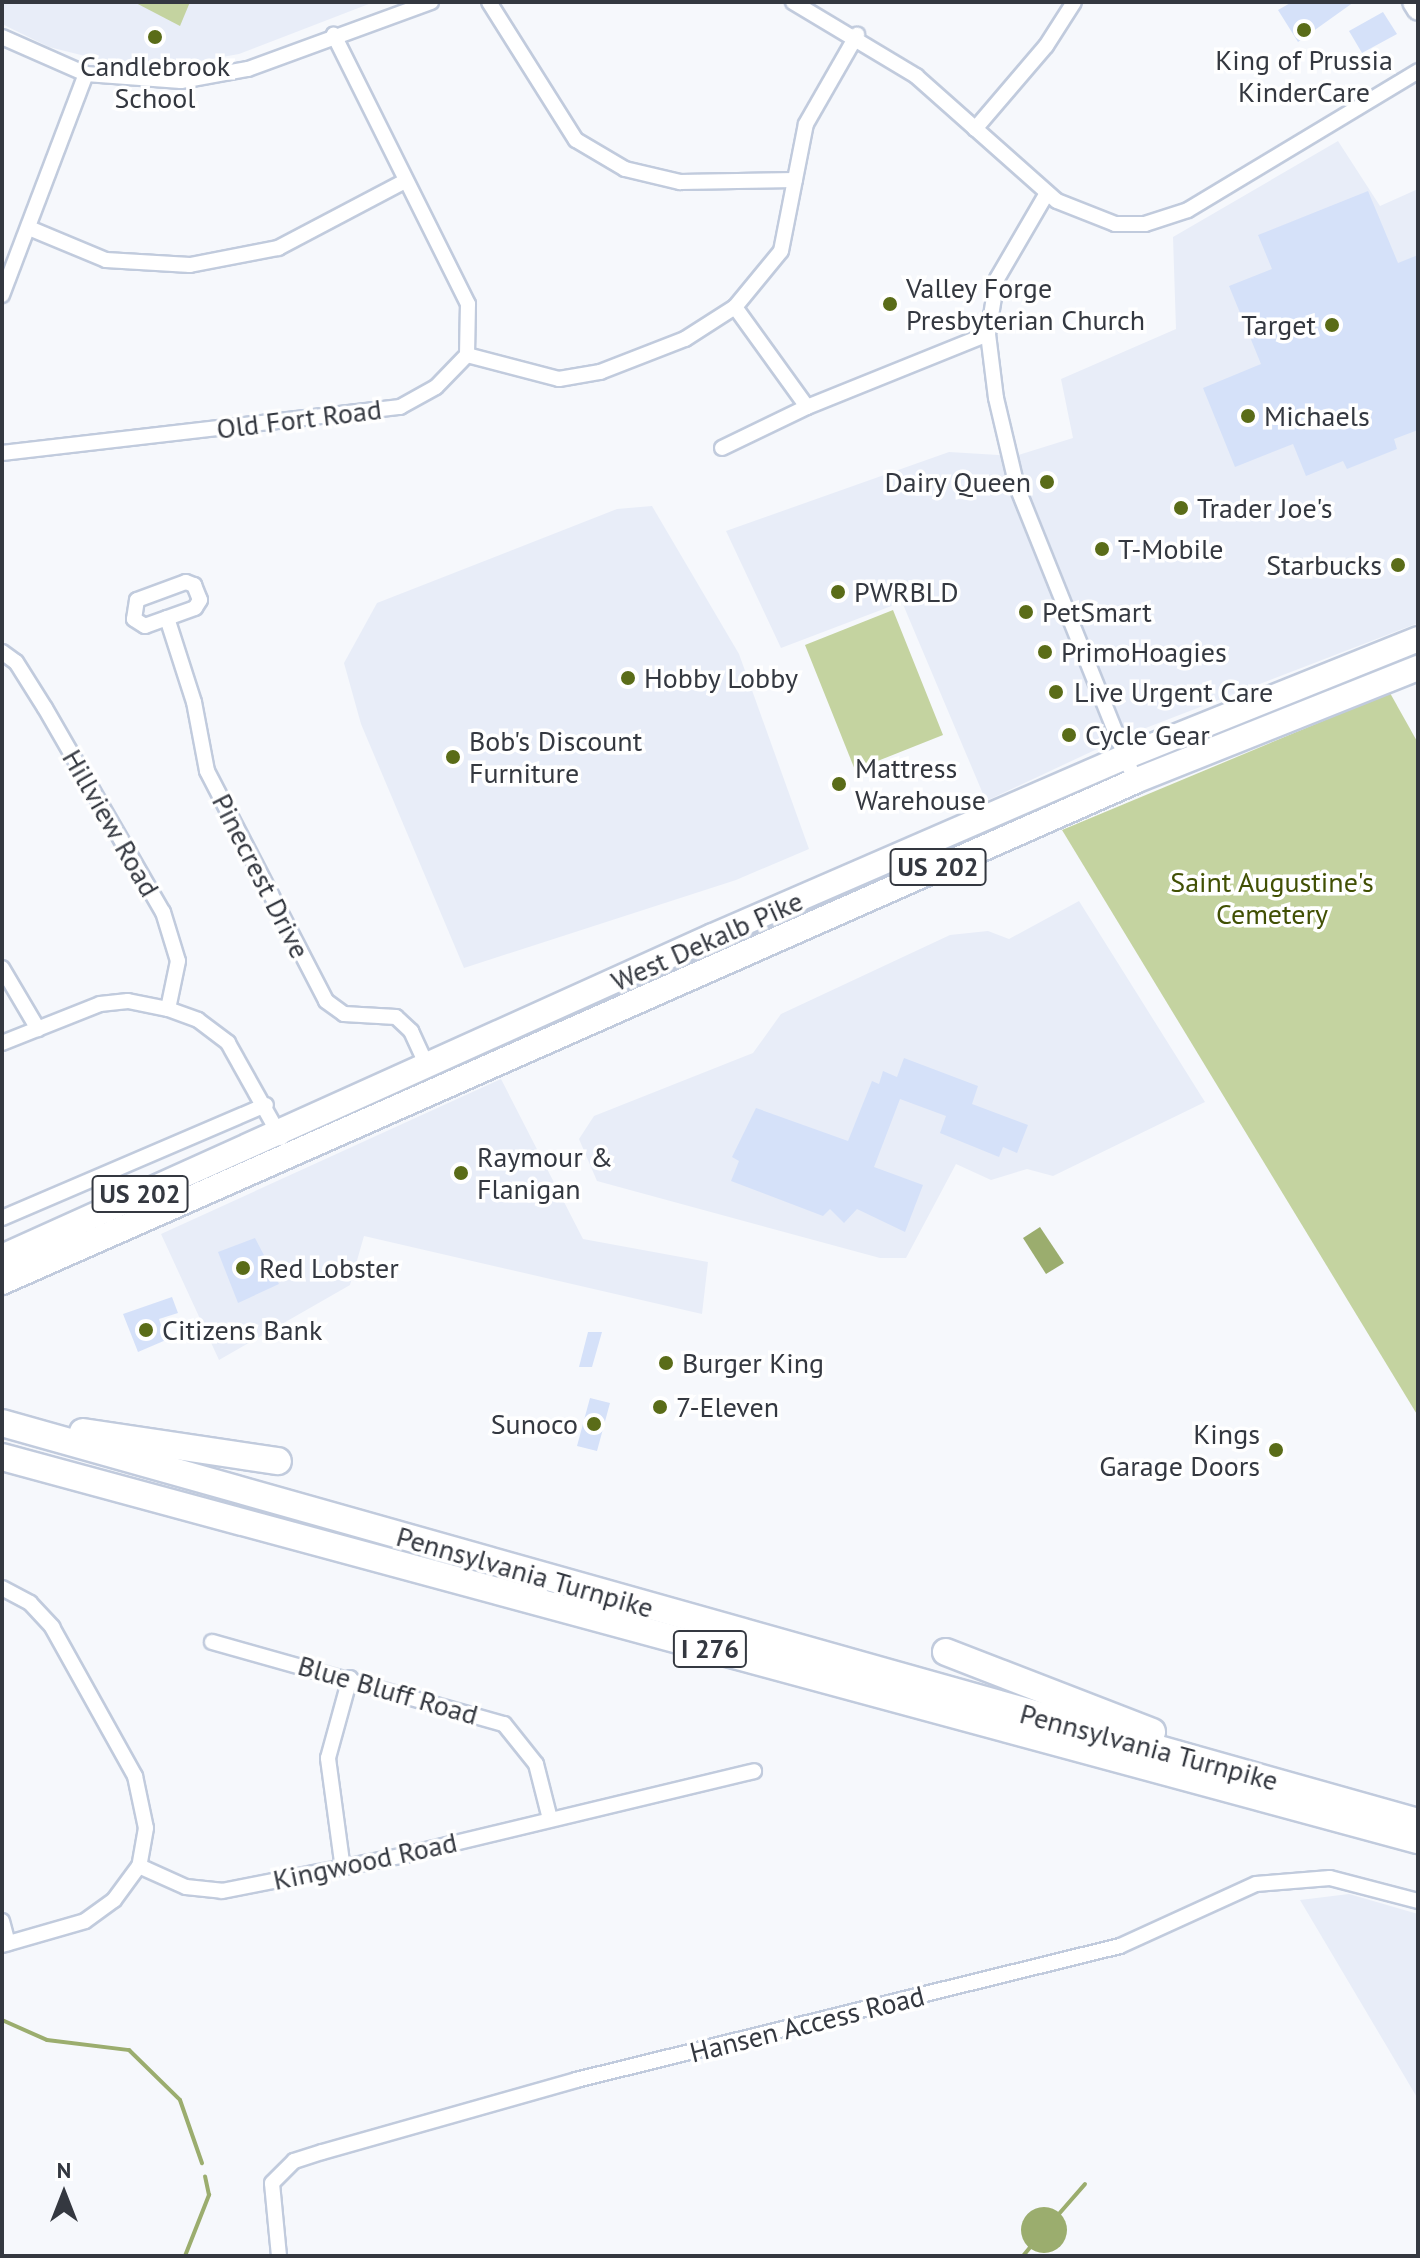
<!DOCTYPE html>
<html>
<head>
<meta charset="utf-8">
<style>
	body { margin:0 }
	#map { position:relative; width:1420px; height:2258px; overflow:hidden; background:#f6f8fc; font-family:"PT Sans",sans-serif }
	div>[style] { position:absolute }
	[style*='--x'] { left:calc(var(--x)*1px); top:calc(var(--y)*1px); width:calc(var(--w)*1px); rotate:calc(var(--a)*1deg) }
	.built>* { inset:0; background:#e8edf8 }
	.green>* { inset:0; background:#c4d3a0 }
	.water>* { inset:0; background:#9bad6e }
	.round { border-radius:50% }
	.stream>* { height:4px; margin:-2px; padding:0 2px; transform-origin:2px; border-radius:2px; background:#9bad6e }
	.building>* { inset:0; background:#d5e1f9 }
	.roads { filter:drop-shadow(2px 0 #c1cbdd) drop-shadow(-2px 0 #c1cbdd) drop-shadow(0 2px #c1cbdd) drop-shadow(0 -2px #c1cbdd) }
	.minor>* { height:14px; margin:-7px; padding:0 7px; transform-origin:7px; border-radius:7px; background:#fff }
	.secondary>* { height:20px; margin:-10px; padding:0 10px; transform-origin:10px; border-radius:10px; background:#fff }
	.trunk>* { height:24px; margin:-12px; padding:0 12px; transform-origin:12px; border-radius:12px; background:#fff }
	.motorway>* { height:26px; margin:-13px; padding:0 13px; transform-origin:13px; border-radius:13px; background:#fff }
	.dots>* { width:22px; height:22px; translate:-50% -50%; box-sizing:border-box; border:4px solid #fff; border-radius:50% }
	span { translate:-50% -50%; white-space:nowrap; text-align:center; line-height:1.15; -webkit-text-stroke:7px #fff; paint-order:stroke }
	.shield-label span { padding:2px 6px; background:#fff; border:2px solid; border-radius:6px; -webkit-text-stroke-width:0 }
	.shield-label { font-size:26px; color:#343840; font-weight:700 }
	.poi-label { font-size:28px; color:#343840 }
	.left { translate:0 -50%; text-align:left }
	.right { translate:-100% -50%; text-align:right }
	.street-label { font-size:28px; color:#343840 }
	.park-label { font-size:28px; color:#415004 }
	.frame { position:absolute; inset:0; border:4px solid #343840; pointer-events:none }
	.north { position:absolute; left:24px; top:2154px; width:80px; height:80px; -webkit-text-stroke:6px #fff; paint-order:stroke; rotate:0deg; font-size:22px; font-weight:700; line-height:32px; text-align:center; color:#343840 }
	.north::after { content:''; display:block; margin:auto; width:28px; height:36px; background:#343840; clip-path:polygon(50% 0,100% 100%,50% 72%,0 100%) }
</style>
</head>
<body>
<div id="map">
	<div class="built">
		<div style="clip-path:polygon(2px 2px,374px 2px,239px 54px,166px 67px,117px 64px,49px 47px,2px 24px)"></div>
		<div style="clip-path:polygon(1338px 141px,1380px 206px,1418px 189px,1418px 623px,1125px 736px,986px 801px,902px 602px,781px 648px,726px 531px,949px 452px,1015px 456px,1073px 438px,1061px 379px,1176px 329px,1173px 237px)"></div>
		<div style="clip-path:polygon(652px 506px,739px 654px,809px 849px,736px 880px,464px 968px,361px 724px,344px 663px,377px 603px,617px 509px)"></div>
		<div style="clip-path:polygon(1079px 901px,1205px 1102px,1053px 1176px,1027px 1169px,991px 1180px,956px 1164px,906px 1258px,880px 1258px,597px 1181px,579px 1139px,594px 1116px,753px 1053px,781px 1014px,950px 935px,988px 931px,1009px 939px)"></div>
		<div style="clip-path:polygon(501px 1079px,583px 1239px,708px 1262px,702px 1314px,364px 1236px,350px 1285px,219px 1360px,161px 1234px)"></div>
		<div style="clip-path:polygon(1349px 1894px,1418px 1914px,1418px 2099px,1300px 1900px)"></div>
	</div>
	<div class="green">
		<div style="clip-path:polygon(134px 2px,190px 2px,180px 26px)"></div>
		<div style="clip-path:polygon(893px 610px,943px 735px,855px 770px,805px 645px)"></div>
		<div style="clip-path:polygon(1390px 693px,1418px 743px,1418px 1416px,1062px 830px)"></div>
	</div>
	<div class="water">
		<div style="clip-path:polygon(1040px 1227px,1064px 1263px,1046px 1274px,1023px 1238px)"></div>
		<div class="round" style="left:1021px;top:2207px;width:46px;height:46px"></div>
	</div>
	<div class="stream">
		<div style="--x:2;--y:2020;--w:49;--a:24"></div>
		<div style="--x:47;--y:2040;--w:83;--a:7"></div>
		<div style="--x:129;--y:2050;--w:71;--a:44.4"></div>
		<div style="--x:180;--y:2100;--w:67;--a:70.8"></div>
		<div style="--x:1058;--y:2215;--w:41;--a:-48.9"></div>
		<div style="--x:185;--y:2256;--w:66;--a:-68.5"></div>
		<div style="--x:209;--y:2195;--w:19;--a:-102"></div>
		<div style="--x:1023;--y:2256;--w:13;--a:-51"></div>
	</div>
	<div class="building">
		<div style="clip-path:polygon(1292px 2px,1354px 2px,1298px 42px,1278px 10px)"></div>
		<div style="clip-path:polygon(1383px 12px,1397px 34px,1362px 53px,1349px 31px)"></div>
		<div style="clip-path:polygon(1368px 191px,1398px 263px,1418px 255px,1418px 430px,1394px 439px,1397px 449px,1347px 469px,1343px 461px,1306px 476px,1293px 444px,1235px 467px,1203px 388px,1261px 364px,1229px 286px,1272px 269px,1258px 235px)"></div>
		<div style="clip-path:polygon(904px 1058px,978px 1086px,972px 1104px,1028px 1125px,1017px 1153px,1003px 1147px,999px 1157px,940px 1133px,946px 1116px,900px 1099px,874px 1167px,923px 1185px,905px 1232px,857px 1209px,844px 1223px,830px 1209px,823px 1216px,731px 1181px,739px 1161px,732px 1157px,756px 1108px,848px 1141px,872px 1081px,879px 1084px,883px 1071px,897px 1077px)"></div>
		<div style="clip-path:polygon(255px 1238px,279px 1284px,238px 1303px,218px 1252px)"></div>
		<div style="clip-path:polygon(172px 1297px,178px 1313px,159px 1319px,166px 1340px,138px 1352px,123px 1314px)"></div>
		<div style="clip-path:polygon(588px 1332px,602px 1332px,592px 1367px,579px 1367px)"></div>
		<div style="clip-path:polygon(590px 1398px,610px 1403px,597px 1451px,577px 1446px)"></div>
	</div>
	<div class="roads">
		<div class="minor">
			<div style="--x:489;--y:2;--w:163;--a:57.8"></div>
			<div style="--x:576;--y:140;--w:57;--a:30.6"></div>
			<div style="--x:625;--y:169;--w:57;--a:13.3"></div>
			<div style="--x:680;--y:182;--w:115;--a:-1"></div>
			<div style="--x:793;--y:2;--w:144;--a:31"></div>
			<div style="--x:916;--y:76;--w:188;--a:41.6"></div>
			<div style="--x:1057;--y:201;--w:62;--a:21.6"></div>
			<div style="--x:1115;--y:224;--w:30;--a:0"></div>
			<div style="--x:1145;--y:224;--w:45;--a:-18"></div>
			<div style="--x:1188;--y:210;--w:269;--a:-31.1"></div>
			<div style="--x:2;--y:37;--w:92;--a:23.8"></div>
			<div style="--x:86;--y:74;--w:95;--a:4.2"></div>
			<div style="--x:181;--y:81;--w:68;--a:-10.2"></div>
			<div style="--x:248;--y:69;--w:195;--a:-20.1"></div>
			<div style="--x:975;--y:129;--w:109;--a:-49.5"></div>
			<div style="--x:1046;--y:46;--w:52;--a:-57.5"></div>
			<div style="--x:1047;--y:193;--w:99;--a:120.2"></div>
			<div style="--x:997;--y:279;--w:56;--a:99.3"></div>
			<div style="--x:988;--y:334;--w:64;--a:82.9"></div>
			<div style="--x:996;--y:398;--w:91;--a:76.7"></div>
			<div style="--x:1017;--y:487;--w:317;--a:68.1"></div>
			<div style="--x:29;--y:228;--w:83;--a:22.6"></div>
			<div style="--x:106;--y:260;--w:84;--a:3.4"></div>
			<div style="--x:190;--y:265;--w:90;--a:-10.9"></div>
			<div style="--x:278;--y:248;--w:144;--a:-27.8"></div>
			<div style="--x:2;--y:295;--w:236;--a:-69.2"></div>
			<div style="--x:735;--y:307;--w:123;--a:54.2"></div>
			<div style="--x:807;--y:407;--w:195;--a:-22"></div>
			<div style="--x:467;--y:355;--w:95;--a:14.6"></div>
			<div style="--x:559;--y:379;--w:42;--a:-9.7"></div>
			<div style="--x:600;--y:372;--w:91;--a:-21.2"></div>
			<div style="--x:685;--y:339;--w:59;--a:-32.6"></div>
			<div style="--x:735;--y:307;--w:72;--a:-50.6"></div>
			<div style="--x:781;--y:251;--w:129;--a:-78.9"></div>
			<div style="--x:806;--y:124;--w:103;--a:-60.2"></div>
			<div style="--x:722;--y:448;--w:94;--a:-25.8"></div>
			<div style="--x:2;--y:453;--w:401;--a:-6.6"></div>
			<div style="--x:400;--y:407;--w:41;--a:-29.1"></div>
			<div style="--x:436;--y:387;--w:45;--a:-45.9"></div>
			<div style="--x:467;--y:355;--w:51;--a:-88.9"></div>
			<div style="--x:468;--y:304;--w:301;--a:-116.5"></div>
			<div style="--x:186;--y:582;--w:9;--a:21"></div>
			<div style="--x:194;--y:585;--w:16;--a:68"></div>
			<div style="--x:200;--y:600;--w:9;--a:122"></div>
			<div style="--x:195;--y:608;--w:53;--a:160.2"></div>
			<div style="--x:145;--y:626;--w:13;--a:-148"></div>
			<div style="--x:134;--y:619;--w:19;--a:-81"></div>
			<div style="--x:137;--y:600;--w:52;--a:-20.2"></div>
			<div style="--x:167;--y:618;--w:88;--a:72.2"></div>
			<div style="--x:194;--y:702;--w:70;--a:79.3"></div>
			<div style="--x:207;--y:771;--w:259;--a:62.6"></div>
			<div style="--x:326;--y:1001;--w:22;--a:36"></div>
			<div style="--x:344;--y:1014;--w:52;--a:3.3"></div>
			<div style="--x:396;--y:1017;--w:21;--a:43"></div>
			<div style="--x:411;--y:1031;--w:41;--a:65.3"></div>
			<div style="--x:2;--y:652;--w:17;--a:36"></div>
			<div style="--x:16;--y:662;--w:54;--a:57.8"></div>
			<div style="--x:45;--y:708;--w:236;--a:60"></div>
			<div style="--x:163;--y:912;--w:51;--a:73"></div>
			<div style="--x:178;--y:961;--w:49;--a:101.8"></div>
			<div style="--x:2;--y:968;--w:71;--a:59.5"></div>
			<div style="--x:2;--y:1043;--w:105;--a:-21.7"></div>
			<div style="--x:100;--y:1004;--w:28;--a:-6"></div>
			<div style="--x:128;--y:1001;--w:41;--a:11.3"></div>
			<div style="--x:168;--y:1009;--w:32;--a:20"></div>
			<div style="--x:198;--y:1020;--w:38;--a:37"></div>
			<div style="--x:228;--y:1043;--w:109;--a:60.8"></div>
			<div style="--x:2;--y:1218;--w:287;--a:-23.2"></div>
			<div style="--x:2;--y:1588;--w:32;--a:28"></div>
			<div style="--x:30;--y:1603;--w:33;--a:47"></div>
			<div style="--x:52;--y:1627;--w:171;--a:60.9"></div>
			<div style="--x:135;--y:1776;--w:53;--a:78.1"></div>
			<div style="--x:146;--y:1828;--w:39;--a:100"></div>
			<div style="--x:212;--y:1642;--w:303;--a:15.7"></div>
			<div style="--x:504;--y:1724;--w:51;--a:51.3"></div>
			<div style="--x:536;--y:1764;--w:57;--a:75.7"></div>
			<div style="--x:342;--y:1862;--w:105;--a:-97.7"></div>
			<div style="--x:328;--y:1758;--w:83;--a:-74.6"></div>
			<div style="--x:2;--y:1921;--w:23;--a:75"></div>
			<div style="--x:2;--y:1945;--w:86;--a:-16.1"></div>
			<div style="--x:85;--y:1921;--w:36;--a:-36"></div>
			<div style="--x:114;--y:1900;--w:42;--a:-53.7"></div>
			<div style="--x:139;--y:1866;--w:51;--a:24.1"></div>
			<div style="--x:186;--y:1887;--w:36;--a:6"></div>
			<div style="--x:222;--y:1891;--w:187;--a:-11.1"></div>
			<div style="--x:405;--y:1855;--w:359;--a:-13.5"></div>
			<div style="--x:279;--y:2256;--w:73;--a:-95.5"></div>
			<div style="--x:272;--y:2183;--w:31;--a:-45"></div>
			<div style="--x:294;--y:2161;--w:29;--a:-18"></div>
			<div style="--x:322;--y:2152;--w:264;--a:-15.8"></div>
			<div style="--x:576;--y:2080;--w:560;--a:-13.84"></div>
			<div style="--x:1120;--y:1946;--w:149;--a:-24.5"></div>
			<div style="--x:1256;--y:1884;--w:74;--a:-4.6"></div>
			<div style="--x:1330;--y:1878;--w:91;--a:14.6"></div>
		</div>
		<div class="secondary">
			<div style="--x:1413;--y:2;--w:9;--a:58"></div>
		</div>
		<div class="trunk">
			<div style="--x:2;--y:1257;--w:780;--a:-24.3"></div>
			<div style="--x:713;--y:936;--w:449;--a:-23.5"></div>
			<div style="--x:1125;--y:757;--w:316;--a:-21.9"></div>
			<div style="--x:2;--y:1282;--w:1239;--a:-23.85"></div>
			<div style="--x:1135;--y:781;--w:305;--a:-21.8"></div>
		</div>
		<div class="motorway">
			<div style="--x:2;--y:1423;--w:1471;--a:15.74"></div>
			<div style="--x:83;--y:1432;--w:197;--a:8.5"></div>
			<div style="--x:2;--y:1457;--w:1467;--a:15.14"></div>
			<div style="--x:946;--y:1652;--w:221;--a:21.2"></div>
		</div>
	</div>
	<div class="dots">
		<div style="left:1304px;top:30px;background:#5a6c18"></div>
		<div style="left:155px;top:37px;background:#5a6c18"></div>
		<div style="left:890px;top:304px;background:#5a6c18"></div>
		<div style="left:1332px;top:325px;background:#5a6c18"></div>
		<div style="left:1248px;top:416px;background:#5a6c18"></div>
		<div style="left:1047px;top:482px;background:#5a6c18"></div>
		<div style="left:1181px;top:508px;background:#5a6c18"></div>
		<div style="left:1102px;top:549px;background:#5a6c18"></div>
		<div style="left:1398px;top:565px;background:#5a6c18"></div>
		<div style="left:838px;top:592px;background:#5a6c18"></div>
		<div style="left:1026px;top:612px;background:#5a6c18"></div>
		<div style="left:1045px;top:652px;background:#5a6c18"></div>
		<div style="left:628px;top:678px;background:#5a6c18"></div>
		<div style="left:1056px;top:692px;background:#5a6c18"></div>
		<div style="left:1069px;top:735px;background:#5a6c18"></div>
		<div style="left:453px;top:757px;background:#5a6c18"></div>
		<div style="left:839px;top:784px;background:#5a6c18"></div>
		<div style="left:461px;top:1173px;background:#5a6c18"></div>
		<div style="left:243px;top:1268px;background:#5a6c18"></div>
		<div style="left:146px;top:1330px;background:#5a6c18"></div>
		<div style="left:666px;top:1363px;background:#5a6c18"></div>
		<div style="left:660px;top:1407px;background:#5a6c18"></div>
		<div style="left:594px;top:1424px;background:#5a6c18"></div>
		<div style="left:1276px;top:1450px;background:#5a6c18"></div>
	</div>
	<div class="shield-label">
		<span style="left:938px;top:867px">US 202</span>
		<span style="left:140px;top:1194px">US 202</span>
		<span style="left:710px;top:1649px">I 276</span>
	</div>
	<div class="poi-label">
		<span style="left:1304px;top:76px">King of Prussia<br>KinderCare</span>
		<span style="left:155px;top:82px">Candlebrook<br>School</span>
		<span class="left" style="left:906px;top:304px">Valley Forge<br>Presbyterian Church</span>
		<span class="right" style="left:1316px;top:325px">Target</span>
		<span class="left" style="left:1264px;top:416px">Michaels</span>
		<span class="right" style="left:1031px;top:482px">Dairy Queen</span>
		<span class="left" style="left:1197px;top:508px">Trader Joe's</span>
		<span class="left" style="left:1118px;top:549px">T-Mobile</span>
		<span class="right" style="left:1382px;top:565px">Starbucks</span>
		<span class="left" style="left:854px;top:592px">PWRBLD</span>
		<span class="left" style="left:1042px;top:612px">PetSmart</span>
		<span class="left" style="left:1061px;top:652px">PrimoHoagies</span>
		<span class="left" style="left:644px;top:678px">Hobby Lobby</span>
		<span class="left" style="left:1074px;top:692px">Live Urgent Care</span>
		<span class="left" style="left:1085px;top:735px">Cycle Gear</span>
		<span class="left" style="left:469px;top:757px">Bob's Discount<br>Furniture</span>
		<span class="left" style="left:855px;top:784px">Mattress<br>Warehouse</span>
		<span class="left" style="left:477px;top:1173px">Raymour &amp;<br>Flanigan</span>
		<span class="left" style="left:259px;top:1268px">Red Lobster</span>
		<span class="left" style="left:162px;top:1330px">Citizens Bank</span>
		<span class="left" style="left:682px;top:1363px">Burger King</span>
		<span class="left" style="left:676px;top:1407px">7-Eleven</span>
		<span class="right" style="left:578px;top:1424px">Sunoco</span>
		<span class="right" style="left:1260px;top:1450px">Kings<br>Garage Doors</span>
	</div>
	<div class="street-label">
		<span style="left:299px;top:419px;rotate:-7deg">Old Fort Road</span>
		<span style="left:111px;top:823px;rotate:60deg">Hillview Road</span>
		<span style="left:261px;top:876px;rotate:63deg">Pinecrest Drive</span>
		<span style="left:707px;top:941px;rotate:-24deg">West Dekalb Pike</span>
		<span style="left:525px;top:1572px;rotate:16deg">Pennsylvania Turnpike</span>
		<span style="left:388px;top:1690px;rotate:16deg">Blue Bluff Road</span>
		<span style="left:1149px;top:1747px;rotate:15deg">Pennsylvania Turnpike</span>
		<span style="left:365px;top:1861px;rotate:-12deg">Kingwood Road</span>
		<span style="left:807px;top:2024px;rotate:-14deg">Hansen Access Road</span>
	</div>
	<div class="park-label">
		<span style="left:1272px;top:898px">Saint Augustine's<br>Cemetery</span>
	</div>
	<div class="frame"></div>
	<div class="north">N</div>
</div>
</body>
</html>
